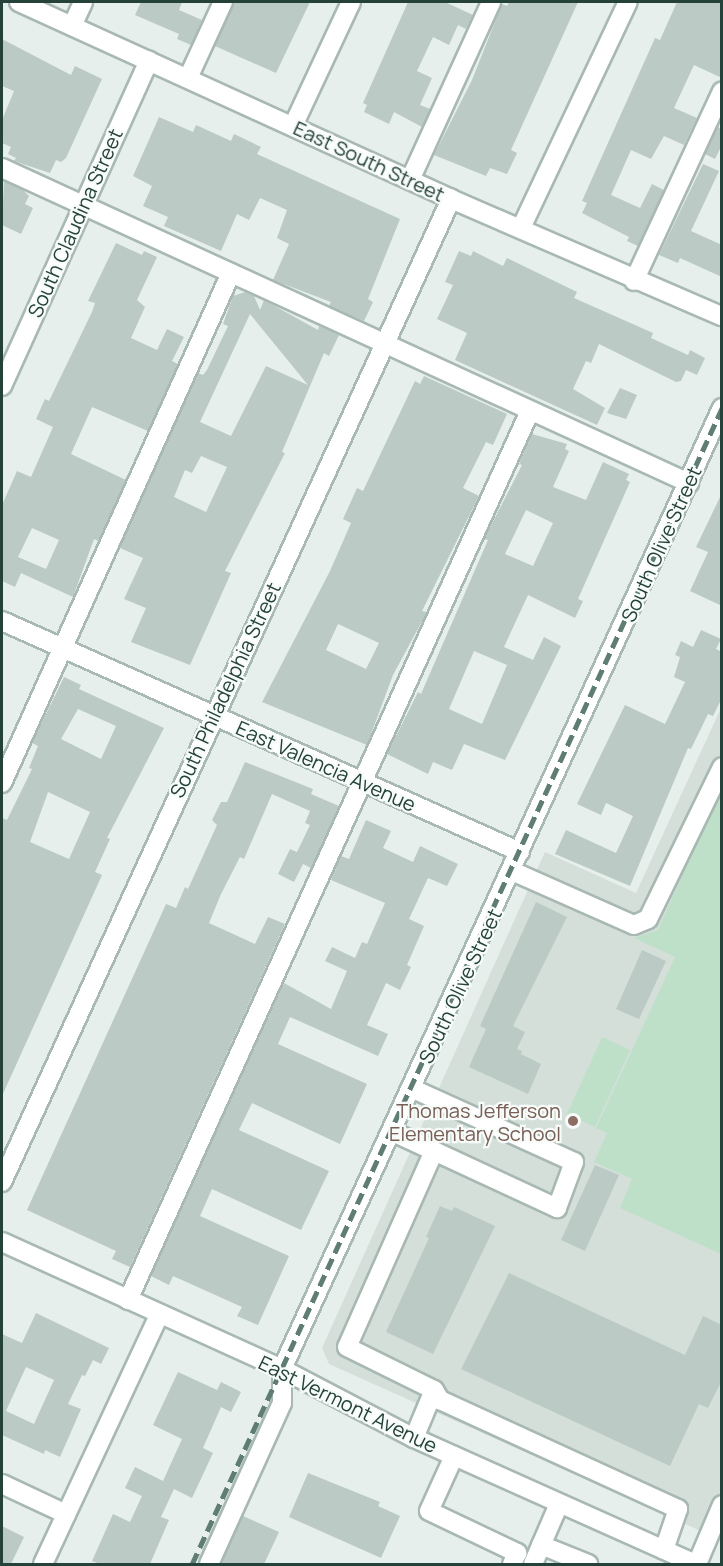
<!DOCTYPE html>
<html>
<head>
<meta charset="utf-8">
<style>
	body { margin:0 }
	#map { position:relative; width:723px; height:1566px; overflow:hidden; background:#e6efeb; font-family:Manrope,sans-serif }
	div>[style] { position:absolute }
	[style*='--x'] { left:calc(var(--x)*1px); top:calc(var(--y)*1px); width:calc(var(--w)*1px); rotate:calc(var(--a)*1deg) }
	.built>* { inset:0; background:#d4dfda }
	.green>* { inset:0; background:#bfe0c8 }
	.building>* { inset:0; background:#bbcac4 }
	.roads { filter:drop-shadow(2px 0 #a8b8b2) drop-shadow(-2px 0 #a8b8b2) drop-shadow(0 2px #a8b8b2) drop-shadow(0 -2px #a8b8b2) }
	.minor>* { height:18px; margin:-9px; padding:0 9px; transform-origin:9px; border-radius:9px; background:#fff }
	.rail>* { height:4.5px; margin-top:-2.25px; transform-origin:0; background:repeating-linear-gradient(90deg,#5f7d75 0 12px,transparent 0 18px) }
	.dots>* { width:16px; height:16px; translate:-50% -50%; box-sizing:border-box; border:3px solid #f7fbf9; border-radius:50% }
	span { translate:-50% -50%; white-space:nowrap; text-align:center; line-height:1.15; -webkit-text-stroke:4.5px #f7fbf9; paint-order:stroke }
	.street-label { font-size:20px; color:#24423a }
	.education-label { font-size:20px; color:#785e54 }
	.right { translate:-100% -50%; text-align:right }
	.frame { position:absolute; inset:0; border:3px solid #24423a; pointer-events:none }
</style>
</head>
<body>
<div id="map">
	<div class="built">
		<div style="clip-path:polygon(721px 708px,722px 1491px,703px 1532px,329px 1364px,322px 1348px,545px 852px,636px 893px)"></div>
	</div>
	<div class="green">
		<div style="clip-path:polygon(721px 789px,721px 1254px,620px 1208px,632px 1179px,594px 1162px,607px 1133px,596px 1128px,675px 957px,634px 938px,658px 930px)"></div>
		<div style="clip-path:polygon(602px 1037px,630px 1050px,595px 1127px,567px 1114px)"></div>
	</div>
	<div class="building">
		<div style="clip-path:polygon(141px 2px,182px 2px,179px 10px,202px 20px,191px 45px,177px 39px,179px 34px,135px 15px)"></div>
		<div style="clip-path:polygon(235px 2px,310px 2px,276px 73px,215px 46px)"></div>
		<div style="clip-path:polygon(408px 2px,445px 2px,473px 15px,466px 29px,458px 25px,449px 45px,433px 37px,417px 71px,432px 78px,420px 105px,430px 109px,422px 127px,394px 112px,389px 124px,364px 112px,367px 105px,363px 103px)"></div>
		<div style="clip-path:polygon(509px 2px,578px 2px,511px 150px,517px 153px,507px 174px,490px 168px,486px 176px,434px 155px,472px 80px,502px 4px,507px 6px)"></div>
		<div style="clip-path:polygon(677px 2px,722px 2px,722px 78px,694px 65px,674px 108px,697px 118px,684px 145px,664px 136px,651px 159px,631px 150px,611px 195px,640px 208px,652px 184px,664px 190px,638px 246px,627px 241px,629px 237px,582px 213px,587px 203px,582px 201px,655px 38px,660px 40px)"></div>
		<div style="clip-path:polygon(2px 39px,71px 75px,75px 66px,102px 79px,66px 158px,61px 162px,56px 160px,50px 173px,14px 161px,16px 158px,8px 154px,11px 147px,2px 143px,2px 120px,14px 91px,2px 86px)"></div>
		<div style="clip-path:polygon(159px 117px,193px 132px,196px 125px,231px 141px,234px 134px,261px 147px,257px 154px,400px 219px,368px 299px,373px 302px,364px 321px,329px 306px,331px 302px,273px 280px,289px 244px,277px 238px,287px 210px,260px 198px,249px 220px,237px 214px,221px 251px,164px 226px,168px 217px,143px 206px,152px 186px,133px 176px)"></div>
		<div style="clip-path:polygon(718px 127px,722px 129px,722px 145px,715px 159px,705px 154px)"></div>
		<div style="clip-path:polygon(703px 164px,719px 171px,691px 231px,722px 245px,722px 277px,680px 258px,678px 263px,659px 255px)"></div>
		<div style="clip-path:polygon(4px 181px,23px 190px,29px 196px,25px 204px,33px 208px,21px 234px,2px 225px)"></div>
		<div style="clip-path:polygon(evenodd,116px 243px,142px 255px,144px 251px,157px 257px,137px 300px,145px 307px,131px 338px,157px 350px,167px 329px,184px 337px,172px 361px,178px 364px,148px 431px,92px 407px,71px 454px,126px 480px,98px 541px,94px 539px,73px 597px,21px 573px,15px 587px,2px 581px,2px 505px,17px 471px,31px 477px,53px 427px,36px 419px,45px 399px,49px 401px,92px 312px,95px 303px,88px 301px,116px 243px,32px 528px,59px 540px,46px 569px,18px 557px,32px 528px)"></div>
		<div style="clip-path:polygon(459px 251px,471px 256px,473px 251px,503px 266px,507px 258px,577px 292px,574px 298px,653px 333px,651px 338px,688px 355px,690px 350px,705px 358px,697px 375px,686px 370px,681px 381px,676px 382px,599px 344px,591px 363px,586px 361px,573px 389px,605px 408px,597px 425px,455px 360px,467px 333px,437px 319px,453px 285px,445px 282px)"></div>
		<div style="clip-path:polygon(evenodd,245px 292px,254px 296px,260px 310px,264px 300px,318px 330px,319px 326px,339px 335px,329px 356px,324px 353px,282px 452px,285px 453px,225px 571px,231px 573px,190px 665px,131px 642px,146px 608px,124px 599px,143px 558px,120px 548px,198px 373px,203px 375px,207px 370px,228px 326px,223px 324px,233px 296px,245px 292px,250px 314px,308px 385px,266px 366px,231px 436px,200px 422px,250px 314px,245px 292px,201px 456px,227px 467px,206px 512px,174px 497px,185px 470px,192px 473px,201px 456px)"></div>
		<div style="clip-path:polygon(evenodd,424px 376px,507px 414px,493px 445px,486px 442px,463px 488px,479px 496px,422px 611px,427px 612px,393px 675px,367px 745px,262px 702px,330px 571px,351px 523px,343px 519px,357px 488px,363px 491px,415px 381px,420px 384px,424px 376px,338px 624px,379px 643px,366px 669px,326px 650px,338px 624px)"></div>
		<div style="clip-path:polygon(620px 388px,637px 395px,626px 419px,607px 413px)"></div>
		<div style="clip-path:polygon(evenodd,532px 434px,567px 444px,565px 449px,569px 451px,553px 487px,586px 500px,603px 462px,629px 474px,626px 480px,630px 482px,578px 599px,583px 601px,575px 618px,528px 595px,504px 647px,533px 660px,544px 637px,561px 646px,505px 760px,464px 744px,452px 770px,433px 762px,428px 774px,387px 754px,418px 692px,421px 694px,488px 540px,484px 539px,522px 465px,519px 464px,532px 434px,526px 510px,553px 523px,533px 566px,505px 554px,526px 510px,532px 434px,474px 651px,507px 665px,482px 724px,449px 709px,474px 651px)"></div>
		<div style="clip-path:polygon(722px 493px,722px 606px,690px 591px,708px 552px,696px 547px)"></div>
		<div style="clip-path:polygon(701px 630px,721px 639px,716px 649px,722px 652px,722px 698px,713px 716px,708px 714px,691px 749px,688px 748px,630px 886px,555px 854px,566px 830px,616px 853px,633px 816px,606px 803px,601px 815px,577px 804px,625px 705px,665px 724px,685px 682px,674px 677px,680px 657px,675px 655px,681px 641px,693px 647px)"></div>
		<div style="clip-path:polygon(evenodd,64px 677px,81px 685px,79px 689px,164px 728px,107px 838px,110px 839px,95px 872px,102px 875px,2px 1096px,2px 818px,7px 820px,32px 769px,29px 768px,38px 746px,32px 743px,64px 677px,78px 709px,116px 726px,101px 759px,61px 739px,78px 709px,64px 677px,48px 792px,90px 812px,69px 859px,30px 842px,48px 792px)"></div>
		<div style="clip-path:polygon(245px 762px,313px 789px,311px 794px,339px 806px,311px 868px,303px 864px,294px 882px,278px 874px,290px 849px,297px 852px,310px 825px,305px 823px,310px 811px,272px 794px,244px 859px,240px 857px,221px 894px,209px 923px,255px 944px,268px 917px,285px 924px,130px 1267px,112px 1259px,116px 1251px,27px 1210px,166px 904px,176px 908px,185px 887px,188px 889px,217px 825px,212px 820px,221px 802px,227px 802px)"></div>
		<div style="clip-path:polygon(366px 820px,391px 831px,383px 848px,413px 862px,420px 846px,458px 864px,447px 886px,428px 878px,409px 919px,424px 926px,407px 965px,411px 967px,400px 990px,386px 983px,367px 1025px,388px 1034px,378px 1056px,290px 1017px,278px 1044px,367px 1084px,340px 1144px,252px 1103px,239px 1130px,329px 1171px,301px 1230px,212px 1189px,200px 1216px,289px 1256px,258px 1325px,237px 1316px,242px 1307px,173px 1276px,169px 1285px,151px 1276px,284px 983px,331px 1009px,347px 971px,325px 961px,332px 947px,355px 958px,362px 942px,367px 944px,385px 903px,331px 880px,341px 856px,349px 859px)"></div>
		<div style="clip-path:polygon(536px 902px,567px 917px,513px 1026px,525px 1032px,517px 1049px,522px 1051px,521px 1054px,541px 1064px,528px 1094px,469px 1067px,486px 1029px,480px 1026px)"></div>
		<div style="clip-path:polygon(642px 950px,666px 961px,639px 1019px,616px 1009px)"></div>
		<div style="clip-path:polygon(595px 1165px,619px 1175px,585px 1251px,561px 1240px)"></div>
		<div style="clip-path:polygon(440px 1206px,452px 1211px,454px 1207px,495px 1226px,433px 1354px,386px 1332px,429px 1238px,426px 1237px)"></div>
		<div style="clip-path:polygon(509px 1273px,685px 1355px,703px 1316px,722px 1325px,722px 1380px,708px 1408px,699px 1404px,670px 1466px,461px 1369px)"></div>
		<div style="clip-path:polygon(evenodd,36px 1313px,109px 1348px,101px 1364px,93px 1360px,85px 1376px,82px 1375px,68px 1404px,81px 1409px,60px 1457px,45px 1450px,44px 1454px,2px 1435px,2px 1334px,22px 1343px,36px 1313px,26px 1367px,54px 1380px,34px 1424px,6px 1411px,26px 1367px)"></div>
		<div style="clip-path:polygon(178px 1372px,217px 1390px,221px 1382px,241px 1392px,231px 1412px,221px 1407px,203px 1448px,213px 1453px,192px 1498px,174px 1489px,161px 1517px,169px 1520px,150px 1564px,100px 1564px,92px 1561px,113px 1514px,130px 1522px,142px 1496px,125px 1488px,135px 1467px,163px 1481px,182px 1439px,153px 1425px)"></div>
		<div style="clip-path:polygon(308px 1473px,380px 1502px,378px 1506px,400px 1516px,381px 1558px,289px 1517px)"></div>
		<div style="clip-path:polygon(243px 1516px,279px 1532px,264px 1564px,221px 1564px)"></div>
		<div style="clip-path:polygon(2px 1526px,24px 1537px,11px 1564px,2px 1564px)"></div>
	</div>
	<div class="roads">
		<div class="minor">
			<div style="--x:19;--y:2;--w:475;--a:24.5"></div>
			<div style="--x:451;--y:199;--w:295;--a:23.4"></div>
			<div style="--x:72;--y:26;--w:26;--a:-65"></div>
			<div style="--x:188;--y:78;--w:84;--a:-65.3"></div>
			<div style="--x:293;--y:126;--w:137;--a:-64.9"></div>
			<div style="--x:2;--y:168;--w:756;--a:24.63"></div>
			<div style="--x:410;--y:180;--w:196;--a:-65.5"></div>
			<div style="--x:521;--y:228;--w:250;--a:-64.7"></div>
			<div style="--x:634;--y:281;--w:209;--a:-65.1"></div>
			<div style="--x:2;--y:386;--w:357;--a:-65.7"></div>
			<div style="--x:2;--y:621;--w:567;--a:24.03"></div>
			<div style="--x:2;--y:783;--w:559;--a:-65.82"></div>
			<div style="--x:512;--y:871;--w:133;--a:23.9"></div>
			<div style="--x:634;--y:925;--w:15;--a:-23"></div>
			<div style="--x:648;--y:919;--w:169;--a:-64"></div>
			<div style="--x:393;--y:1132;--w:181;--a:24.9"></div>
			<div style="--x:557;--y:1208;--w:49;--a:-69.7"></div>
			<div style="--x:574;--y:1162;--w:177;--a:-155.6"></div>
			<div style="--x:434;--y:1151;--w:214;--a:113.9"></div>
			<div style="--x:347;--y:1347;--w:97;--a:26.3"></div>
			<div style="--x:434;--y:1390;--w:12;--a:59"></div>
			<div style="--x:440;--y:1400;--w:262;--a:24.6"></div>
			<div style="--x:678;--y:1509;--w:43;--a:108.9"></div>
			<div style="--x:2;--y:1182;--w:1081;--a:-65.45"></div>
			<div style="--x:2;--y:1242;--w:307;--a:24.4"></div>
			<div style="--x:282;--y:1369;--w:149;--a:27.6"></div>
			<div style="--x:414;--y:1438;--w:309;--a:24.1"></div>
			<div style="--x:128;--y:1300;--w:976;--a:-65.67"></div>
			<div style="--x:414;--y:1438;--w:52;--a:-67.4"></div>
			<div style="--x:454;--y:1456;--w:60;--a:114.4"></div>
			<div style="--x:429;--y:1511;--w:98;--a:25.5"></div>
			<div style="--x:517;--y:1553;--w:12;--a:114"></div>
			<div style="--x:2;--y:1484;--w:71;--a:25.1"></div>
			<div style="--x:541;--y:1545;--w:51;--a:22"></div>
			<div style="--x:43;--y:1564;--w:275;--a:-65"></div>
			<div style="--x:209;--y:1564;--w:177;--a:-65.6"></div>
			<div style="--x:282;--y:1403;--w:34;--a:-90"></div>
			<div style="--x:282;--y:1369;--w:1057;--a:-65.4"></div>
			<div style="--x:533;--y:1564;--w:65;--a:-66.6"></div>
			<div style="--x:697;--y:1564;--w:64;--a:-67"></div>
		</div>
	</div>
	<div class="rail">
		<div style="--x:192;--y:1564;--w:1272;--a:-65.37"></div>
	</div>
	<div class="dots">
		<div style="left:573px;top:1121px;background:#8d6e63"></div>
	</div>
	<div class="street-label">
		<span style="left:369px;top:161px;rotate:25deg">East South Street</span>
		<span style="left:75px;top:223px;rotate:-66deg">South Claudina Street</span>
		<span style="left:661px;top:544px;rotate:-66deg">South Olive Street</span>
		<span style="left:225px;top:690px;rotate:-65deg">South Philadelphia Street</span>
		<span style="left:326px;top:766px;rotate:24deg">East Valencia Avenue</span>
		<span style="left:460px;top:986px;rotate:-65deg">South Olive Street</span>
		<span style="left:348px;top:1404px;rotate:26deg">East Vermont Avenue</span>
	</div>
	<div class="education-label">
		<span class="right" style="left:561px;top:1122px">Thomas Jefferson<br>Elementary School</span>
	</div>
	<div class="frame"></div>
</div>
</body>
</html>
